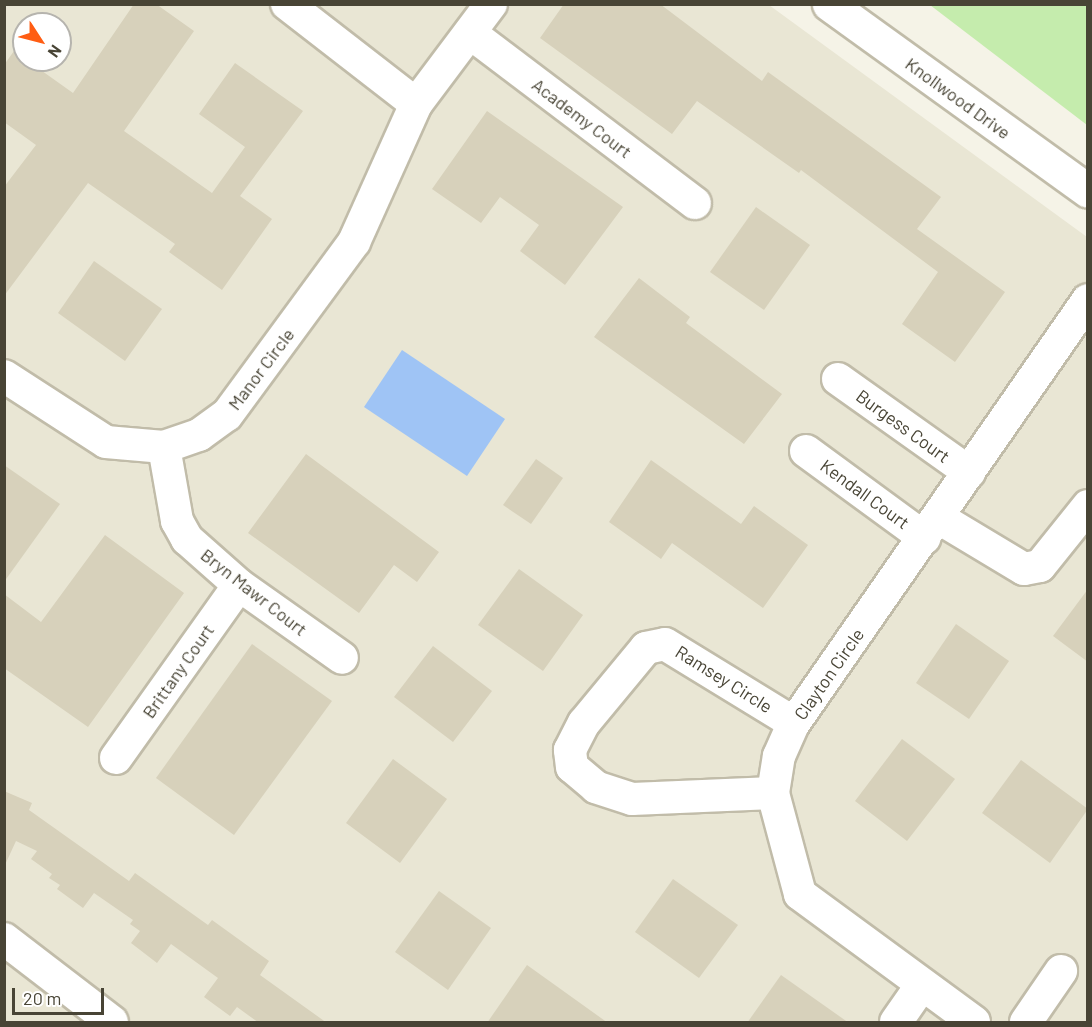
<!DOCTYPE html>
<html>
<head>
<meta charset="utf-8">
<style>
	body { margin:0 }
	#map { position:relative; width:1092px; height:1027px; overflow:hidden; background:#f5f3e7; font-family:Barlow,sans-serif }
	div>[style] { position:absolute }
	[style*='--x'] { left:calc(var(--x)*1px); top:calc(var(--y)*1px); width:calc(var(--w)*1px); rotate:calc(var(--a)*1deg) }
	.residential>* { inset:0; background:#e9e6d4 }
	.green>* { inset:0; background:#c5ecad }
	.water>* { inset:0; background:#9fc4f5 }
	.building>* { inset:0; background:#d7d1bb }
	.roads { filter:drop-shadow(2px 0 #c1bca9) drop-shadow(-2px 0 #c1bca9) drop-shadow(0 2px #c1bca9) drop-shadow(0 -2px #c1bca9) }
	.minor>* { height:32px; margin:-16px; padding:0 16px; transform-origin:16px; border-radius:16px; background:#fff }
	.tertiary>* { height:33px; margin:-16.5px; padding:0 16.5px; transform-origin:16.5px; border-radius:16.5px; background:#fff }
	span { translate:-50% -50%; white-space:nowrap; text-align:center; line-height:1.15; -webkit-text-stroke:4.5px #fff; paint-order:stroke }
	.street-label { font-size:18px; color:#484435 }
	.frame { position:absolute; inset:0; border:6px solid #484435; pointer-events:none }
	.north { position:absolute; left:12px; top:12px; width:60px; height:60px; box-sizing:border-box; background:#fff; border:2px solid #b6b4ae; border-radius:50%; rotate:126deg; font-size:16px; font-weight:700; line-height:24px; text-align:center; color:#484435 }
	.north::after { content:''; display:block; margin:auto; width:21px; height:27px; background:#ff5d13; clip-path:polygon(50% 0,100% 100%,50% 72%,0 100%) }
	.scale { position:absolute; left:12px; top:988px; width:92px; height:27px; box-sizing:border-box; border:3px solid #484435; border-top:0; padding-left:8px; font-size:18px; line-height:21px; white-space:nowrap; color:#484435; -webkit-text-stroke:4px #fff; paint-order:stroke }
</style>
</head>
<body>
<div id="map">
	<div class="residential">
		<div style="clip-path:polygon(evenodd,5px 5px,769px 5px,1087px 237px,1087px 1022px,5px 1022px,5px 5px,24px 24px,60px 24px,60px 60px,24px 60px,24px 24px)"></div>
	</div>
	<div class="green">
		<div style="clip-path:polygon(930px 5px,1087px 5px,1087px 125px)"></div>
	</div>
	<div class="water">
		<div style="clip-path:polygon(402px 350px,505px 419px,467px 476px,364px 407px)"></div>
	</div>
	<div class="building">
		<div style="clip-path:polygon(134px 4px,156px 4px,194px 31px,124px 131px,212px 193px,245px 147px,199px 114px,235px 63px,303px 111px,240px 196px,272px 219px,222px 290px,169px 252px,175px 244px,88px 183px,4px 296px,4px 187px,36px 145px,4px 122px,4px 65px,14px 51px,73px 93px)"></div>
		<div style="clip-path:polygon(564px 4px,660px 4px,762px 81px,768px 72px,941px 197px,917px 229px,1005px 292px,955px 362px,902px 324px,938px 272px,801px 170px,799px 173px,697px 101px,672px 134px,540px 38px)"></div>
		<div style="clip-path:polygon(487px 111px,623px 207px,565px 285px,520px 251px,539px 225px,500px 197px,481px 223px,432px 189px)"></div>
		<div style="clip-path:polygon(756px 207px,810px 245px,764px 310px,710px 272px)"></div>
		<div style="clip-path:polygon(94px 261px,162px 309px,125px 361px,58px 313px)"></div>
		<div style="clip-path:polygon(639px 278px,690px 317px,686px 323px,782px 394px,744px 444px,594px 337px)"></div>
		<div style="clip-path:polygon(306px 454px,439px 552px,417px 582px,394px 565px,359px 613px,248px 533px)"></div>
		<div style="clip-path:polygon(536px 459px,563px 478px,531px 524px,503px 505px)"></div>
		<div style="clip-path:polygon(651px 460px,741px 524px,754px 506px,808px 545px,763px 608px,672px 543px,661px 559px,609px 522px)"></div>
		<div style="clip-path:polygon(4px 465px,60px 504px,4px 582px)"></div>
		<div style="clip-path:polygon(105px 535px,184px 593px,88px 727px,4px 668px,4px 594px,41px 622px)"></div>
		<div style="clip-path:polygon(519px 569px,583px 615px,543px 671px,478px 625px)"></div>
		<div style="clip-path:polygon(1088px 589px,1088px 662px,1053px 636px)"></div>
		<div style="clip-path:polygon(956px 624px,1009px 661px,969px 719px,916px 683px)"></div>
		<div style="clip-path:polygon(252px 644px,332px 701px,234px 835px,156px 778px)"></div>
		<div style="clip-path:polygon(433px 646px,492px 691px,453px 742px,394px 697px)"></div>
		<div style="clip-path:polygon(902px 739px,955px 779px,907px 841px,855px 801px)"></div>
		<div style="clip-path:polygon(393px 759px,447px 799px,400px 863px,346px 823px)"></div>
		<div style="clip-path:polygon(1021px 760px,1088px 809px,1050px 863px,982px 813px)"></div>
		<div style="clip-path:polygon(4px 791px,32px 803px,29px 810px,129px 881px,135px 873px,208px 925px,212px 920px,269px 961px,260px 975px,327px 1023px,259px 1023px,237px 1007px,230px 1016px,204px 997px,218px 978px,171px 944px,157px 963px,131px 943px,140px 931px,130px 924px,133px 920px,94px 893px,83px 908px,57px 889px,60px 885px,49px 878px,52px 874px,31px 859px,37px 851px,16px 841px,4px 867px)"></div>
		<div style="clip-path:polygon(673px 879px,738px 925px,699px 978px,635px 932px)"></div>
		<div style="clip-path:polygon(439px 891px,491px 928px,448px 990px,395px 952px)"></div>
		<div style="clip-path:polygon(527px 965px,608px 1023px,487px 1023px)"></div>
		<div style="clip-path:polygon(781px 975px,849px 1023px,747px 1023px)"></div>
	</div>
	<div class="roads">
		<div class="minor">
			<div style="--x:287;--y:4;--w:163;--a:37.8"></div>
			<div style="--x:470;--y:33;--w:282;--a:37.1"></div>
			<div style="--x:4;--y:376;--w:121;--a:32.9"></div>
			<div style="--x:106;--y:442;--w:58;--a:4.9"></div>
			<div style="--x:164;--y:447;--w:37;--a:-19"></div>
			<div style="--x:199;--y:435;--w:34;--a:-36"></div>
			<div style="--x:227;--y:415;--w:215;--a:-53.7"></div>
			<div style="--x:354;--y:242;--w:151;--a:-65.8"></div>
			<div style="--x:416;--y:104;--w:125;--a:-53.1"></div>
			<div style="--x:838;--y:379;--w:161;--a:35.4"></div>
			<div style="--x:164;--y:447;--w:75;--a:80"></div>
			<div style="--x:177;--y:521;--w:21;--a:61"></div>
			<div style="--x:187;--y:539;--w:69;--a:41.5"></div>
			<div style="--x:239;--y:585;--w:126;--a:35.3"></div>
			<div style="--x:806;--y:451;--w:147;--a:36.2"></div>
			<div style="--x:939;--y:518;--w:99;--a:31"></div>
			<div style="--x:1024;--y:569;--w:16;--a:-11"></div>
			<div style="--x:1040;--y:566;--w:77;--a:-51.3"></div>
			<div style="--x:116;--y:758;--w:212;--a:-54.6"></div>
			<div style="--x:773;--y:793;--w:141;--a:177.6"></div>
			<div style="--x:632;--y:799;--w:38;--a:-162"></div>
			<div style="--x:596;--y:787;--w:31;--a:-140"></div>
			<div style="--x:572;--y:767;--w:17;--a:-97"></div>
			<div style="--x:570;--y:750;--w:30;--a:-63"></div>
			<div style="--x:584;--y:723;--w:97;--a:-50.4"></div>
			<div style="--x:646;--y:648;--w:19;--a:-12"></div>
			<div style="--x:665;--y:644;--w:151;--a:31.5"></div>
			<div style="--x:4;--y:939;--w:136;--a:37.5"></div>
			<div style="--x:896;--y:1022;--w:44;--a:-55.2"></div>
			<div style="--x:974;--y:1022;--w:216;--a:-143.7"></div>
			<div style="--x:800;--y:894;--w:105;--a:-105"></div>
			<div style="--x:773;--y:793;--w:37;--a:-81"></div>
			<div style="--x:779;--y:756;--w:36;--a:-66"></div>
			<div style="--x:794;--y:723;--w:515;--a:-55.2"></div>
			<div style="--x:1026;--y:1022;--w:62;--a:-55.5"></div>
		</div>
		<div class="tertiary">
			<div style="--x:829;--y:4;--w:319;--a:35.8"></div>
		</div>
	</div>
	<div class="street-label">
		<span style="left:958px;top:98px;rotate:36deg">Knollwood Drive</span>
		<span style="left:582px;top:118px;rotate:37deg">Academy Court</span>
		<span style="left:261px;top:369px;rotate:-53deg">Manor Circle</span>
		<span style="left:903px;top:426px;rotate:36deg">Burgess Court</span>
		<span style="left:865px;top:494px;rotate:36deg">Kendall Court</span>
		<span style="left:254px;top:592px;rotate:38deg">Bryn Mawr Court</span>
		<span style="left:178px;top:671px;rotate:-55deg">Brittany Court</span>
		<span style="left:829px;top:674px;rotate:-55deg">Clayton Circle</span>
		<span style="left:724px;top:679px;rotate:32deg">Ramsey Circle</span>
	</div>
	<div class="frame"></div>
	<div class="north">N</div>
	<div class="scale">20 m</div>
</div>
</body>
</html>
